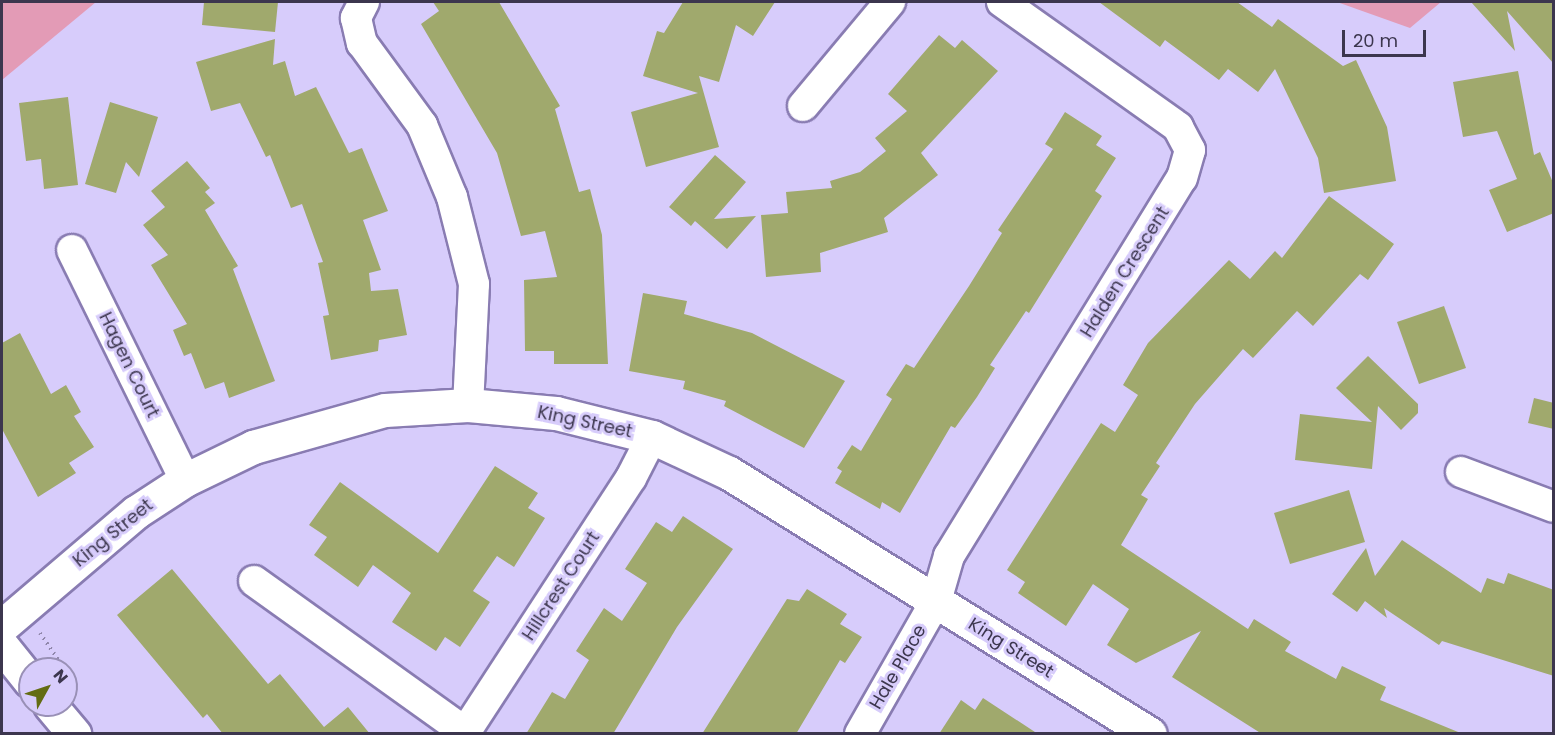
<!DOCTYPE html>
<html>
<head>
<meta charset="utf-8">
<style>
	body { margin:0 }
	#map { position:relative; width:1555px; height:735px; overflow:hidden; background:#d7ccfb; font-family:Poppins,sans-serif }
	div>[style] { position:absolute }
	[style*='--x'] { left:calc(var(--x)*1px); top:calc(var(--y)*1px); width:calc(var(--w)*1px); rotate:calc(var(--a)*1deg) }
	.green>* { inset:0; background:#e39bb6 }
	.building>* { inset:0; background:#a0a96d }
	.path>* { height:4px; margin-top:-2px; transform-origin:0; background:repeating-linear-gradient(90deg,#8f86aa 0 1.5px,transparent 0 6px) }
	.roads { filter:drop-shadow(2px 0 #897cb2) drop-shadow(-2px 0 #897cb2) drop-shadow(0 2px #897cb2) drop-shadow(0 -2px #897cb2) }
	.street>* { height:30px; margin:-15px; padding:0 15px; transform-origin:15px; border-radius:15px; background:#fff }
	.secondary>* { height:33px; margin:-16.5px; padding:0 16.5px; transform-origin:16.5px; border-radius:16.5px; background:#fff }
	span { translate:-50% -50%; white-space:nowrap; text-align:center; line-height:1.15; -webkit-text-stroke:6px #d7ccfb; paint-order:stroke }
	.street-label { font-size:18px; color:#3c364e }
	.frame { position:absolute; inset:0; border:3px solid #3c364e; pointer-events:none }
	.north { position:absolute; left:18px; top:657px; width:60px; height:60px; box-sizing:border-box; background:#d7ccfb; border:2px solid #9990b6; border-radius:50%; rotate:50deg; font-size:16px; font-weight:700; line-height:24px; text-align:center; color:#3c364e }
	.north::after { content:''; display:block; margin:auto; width:21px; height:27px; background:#636c12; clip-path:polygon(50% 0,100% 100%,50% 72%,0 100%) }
	.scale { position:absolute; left:1342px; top:30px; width:84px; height:27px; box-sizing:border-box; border:3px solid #3c364e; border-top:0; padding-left:8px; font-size:18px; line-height:21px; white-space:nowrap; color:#3c364e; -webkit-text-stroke:4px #d7ccfb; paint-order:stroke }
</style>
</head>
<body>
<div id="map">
	<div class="green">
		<div style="clip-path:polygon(2px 2px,96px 2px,2px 80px)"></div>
		<div style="clip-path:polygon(1337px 2px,1441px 2px,1410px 28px)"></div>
	</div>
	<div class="building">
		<div style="clip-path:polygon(204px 2px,278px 2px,275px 32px,202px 25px)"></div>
		<div style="clip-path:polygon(433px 2px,499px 2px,560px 106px,555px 109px,579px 192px,590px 189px,602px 235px,608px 364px,554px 364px,554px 351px,525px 351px,524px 280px,557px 277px,545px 231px,521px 236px,497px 153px,421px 24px,439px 11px)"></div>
		<div style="clip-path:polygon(683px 2px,775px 2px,753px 36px,736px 25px,719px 82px,699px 76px,719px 147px,646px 167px,631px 112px,698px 93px,643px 76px,657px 31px,664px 33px)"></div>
		<div style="clip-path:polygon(1099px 2px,1237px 2px,1272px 27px,1278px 19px,1343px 66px,1356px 60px,1387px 127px,1396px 181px,1324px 193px,1318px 158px,1275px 69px,1258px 92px,1228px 69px,1219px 80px,1165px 40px,1160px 47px)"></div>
		<div style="clip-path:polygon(1471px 2px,1554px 2px,1554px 64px,1507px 11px,1515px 51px)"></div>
		<div style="clip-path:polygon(939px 35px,955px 48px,962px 40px,998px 71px,921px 153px,938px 175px,884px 218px,888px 232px,820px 253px,821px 272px,766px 277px,761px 215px,788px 213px,786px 192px,832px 188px,830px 181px,860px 172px,886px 151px,875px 138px,907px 111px,888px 94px)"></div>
		<div style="clip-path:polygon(275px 39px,273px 65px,285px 61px,295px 96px,316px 87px,349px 153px,362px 148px,388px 211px,363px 220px,381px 270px,369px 273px,371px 291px,398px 289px,407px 335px,379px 340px,378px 351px,331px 360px,323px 316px,329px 315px,318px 263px,323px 262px,302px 204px,291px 208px,270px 155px,266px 157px,240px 103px,211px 111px,196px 62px)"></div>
		<div style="clip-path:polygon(1518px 71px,1534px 155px,1540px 152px,1554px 185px,1554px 213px,1507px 232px,1489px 190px,1517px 179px,1497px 131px,1463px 137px,1453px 82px)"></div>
		<div style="clip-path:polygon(68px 97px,78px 185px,44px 189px,41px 159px,26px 161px,19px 103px)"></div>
		<div style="clip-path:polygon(110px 102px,158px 117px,139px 177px,126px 162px,116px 193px,85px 184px)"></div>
		<div style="clip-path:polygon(1065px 112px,1102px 136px,1096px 145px,1116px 158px,1095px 191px,1102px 196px,1029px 313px,1026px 311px,990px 365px,995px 368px,977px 397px,955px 428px,951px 426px,900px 513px,882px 502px,880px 509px,835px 483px,842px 471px,837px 468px,852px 445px,861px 451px,892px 399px,886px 395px,906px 364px,914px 368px,969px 286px,1002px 233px,998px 230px,1053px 149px,1045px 144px)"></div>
		<div style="clip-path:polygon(715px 155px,746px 182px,714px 219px,756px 216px,727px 249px,695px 221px,691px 226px,669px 207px)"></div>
		<div style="clip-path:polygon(187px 161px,210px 188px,205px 192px,215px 203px,205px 210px,238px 266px,233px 269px,275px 381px,229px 398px,224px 382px,205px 389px,191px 353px,184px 356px,173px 330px,187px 324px,151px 265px,168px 255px,143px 225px,165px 207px,151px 191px)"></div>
		<div style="clip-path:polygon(1329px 196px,1394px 244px,1368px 280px,1360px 274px,1313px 326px,1297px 311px,1253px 358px,1243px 349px,1195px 404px,1156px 463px,1160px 466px,1141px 495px,1148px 499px,1121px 545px,1248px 629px,1254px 619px,1291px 642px,1285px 651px,1336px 679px,1342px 666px,1386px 687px,1380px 700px,1463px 734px,1262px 734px,1172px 677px,1201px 631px,1136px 663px,1107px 645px,1129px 609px,1093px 584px,1066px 626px,1018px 593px,1025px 582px,1007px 570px,1101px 423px,1115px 432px,1138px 395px,1123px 385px,1148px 343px,1229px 260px,1250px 279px,1275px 251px,1282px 258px)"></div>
		<div style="clip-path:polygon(643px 293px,687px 301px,684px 314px,752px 333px,845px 381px,804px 448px,724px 406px,726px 401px,683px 389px,685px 381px,629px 371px)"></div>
		<div style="clip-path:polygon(1444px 306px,1466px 368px,1419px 384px,1397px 322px)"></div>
		<div style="clip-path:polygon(20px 333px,51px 394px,66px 385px,81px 412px,74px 416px,94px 447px,69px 463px,76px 473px,38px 497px,2px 429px,2px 343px)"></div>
		<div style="clip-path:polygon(1368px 356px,1418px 404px,1418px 413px,1401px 430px,1378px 406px,1372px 469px,1295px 460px,1300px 414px,1372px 422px,1336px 388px)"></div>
		<div style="clip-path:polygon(1534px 398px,1554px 403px,1554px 429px,1528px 423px)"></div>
		<div style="clip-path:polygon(495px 466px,538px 493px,528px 508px,545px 518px,514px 567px,497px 556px,473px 591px,490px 602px,460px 647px,445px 637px,436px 651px,392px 622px,411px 593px,373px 565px,358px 587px,314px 555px,327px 537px,309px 525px,340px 482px,438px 553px)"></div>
		<div style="clip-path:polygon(1349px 490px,1365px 542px,1290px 564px,1274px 513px)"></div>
		<div style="clip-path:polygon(683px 516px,733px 549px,677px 627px,613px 734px,526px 734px,552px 692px,565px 699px,589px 660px,576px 651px,604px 608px,622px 621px,647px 583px,625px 569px,656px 522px,672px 532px)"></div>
		<div style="clip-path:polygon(1402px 540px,1481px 593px,1487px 578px,1504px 584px,1508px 573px,1554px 590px,1554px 676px,1442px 641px,1439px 645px,1384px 608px,1387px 618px,1365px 601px,1357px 612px,1332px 594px,1366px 548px,1375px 576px)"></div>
		<div style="clip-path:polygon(172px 569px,268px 684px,280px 674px,324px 727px,348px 707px,370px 734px,223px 734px,207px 714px,203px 718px,117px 615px)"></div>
		<div style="clip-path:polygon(807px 589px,847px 614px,840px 624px,862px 637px,845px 663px,840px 660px,796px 734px,702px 734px,787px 599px,799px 601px)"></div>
		<div style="clip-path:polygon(983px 698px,1038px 734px,939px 734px,961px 700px,975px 710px)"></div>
	</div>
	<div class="path">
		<div style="--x:40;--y:633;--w:64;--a:55.8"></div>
	</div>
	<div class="roads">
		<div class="street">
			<div style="--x:364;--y:2;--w:18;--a:117"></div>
			<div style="--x:356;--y:18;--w:26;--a:77"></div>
			<div style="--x:362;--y:43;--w:102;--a:53.8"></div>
			<div style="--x:422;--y:125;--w:78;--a:67.4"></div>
			<div style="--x:452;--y:197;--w:90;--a:75.8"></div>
			<div style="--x:474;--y:284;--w:121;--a:92.8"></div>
			<div style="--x:803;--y:106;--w:136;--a:-50.1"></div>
			<div style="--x:72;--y:250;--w:256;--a:63.8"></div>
			<div style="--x:1461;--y:472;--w:99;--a:20.6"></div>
			<div style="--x:254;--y:581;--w:259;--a:35.6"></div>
			<div style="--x:464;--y:734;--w:306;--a:-56.9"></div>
			<div style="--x:631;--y:478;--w:46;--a:-62.9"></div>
			<div style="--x:860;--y:734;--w:153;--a:-60.3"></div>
			<div style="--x:936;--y:601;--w:47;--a:-73.9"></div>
			<div style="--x:949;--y:556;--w:444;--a:-58.4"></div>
			<div style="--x:1182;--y:178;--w:29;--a:-74"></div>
			<div style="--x:1190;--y:150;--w:26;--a:-118"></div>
			<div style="--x:1178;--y:127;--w:216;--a:-144.6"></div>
		</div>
		<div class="secondary">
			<div style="--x:2;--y:626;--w:176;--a:-40.4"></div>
			<div style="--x:136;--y:512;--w:59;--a:-33.1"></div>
			<div style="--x:185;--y:480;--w:76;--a:-25.9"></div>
			<div style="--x:253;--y:447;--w:137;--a:-15.7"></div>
			<div style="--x:385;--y:410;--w:83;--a:-3.4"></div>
			<div style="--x:468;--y:405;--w:88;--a:5.2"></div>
			<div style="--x:556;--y:413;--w:99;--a:14"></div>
			<div style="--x:652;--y:437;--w:85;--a:25.1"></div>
			<div style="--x:729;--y:473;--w:495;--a:31.8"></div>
			<div style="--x:2;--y:646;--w:45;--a:51.3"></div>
			<div style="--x:50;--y:705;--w:38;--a:50"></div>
		</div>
	</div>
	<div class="street-label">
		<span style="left:1125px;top:272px;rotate:-58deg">Halden Crescent</span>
		<span style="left:129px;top:365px;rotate:64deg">Hagen Court</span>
		<span style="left:585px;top:422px;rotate:12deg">King Street</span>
		<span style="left:113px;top:533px;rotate:-39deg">King Street</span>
		<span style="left:561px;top:586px;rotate:-57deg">Hillcrest Court</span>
		<span style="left:1011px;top:648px;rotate:32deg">King Street</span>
		<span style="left:898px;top:667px;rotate:-60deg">Hale Place</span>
	</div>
	<div class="frame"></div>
	<div class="north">N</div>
	<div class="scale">20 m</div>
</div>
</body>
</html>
